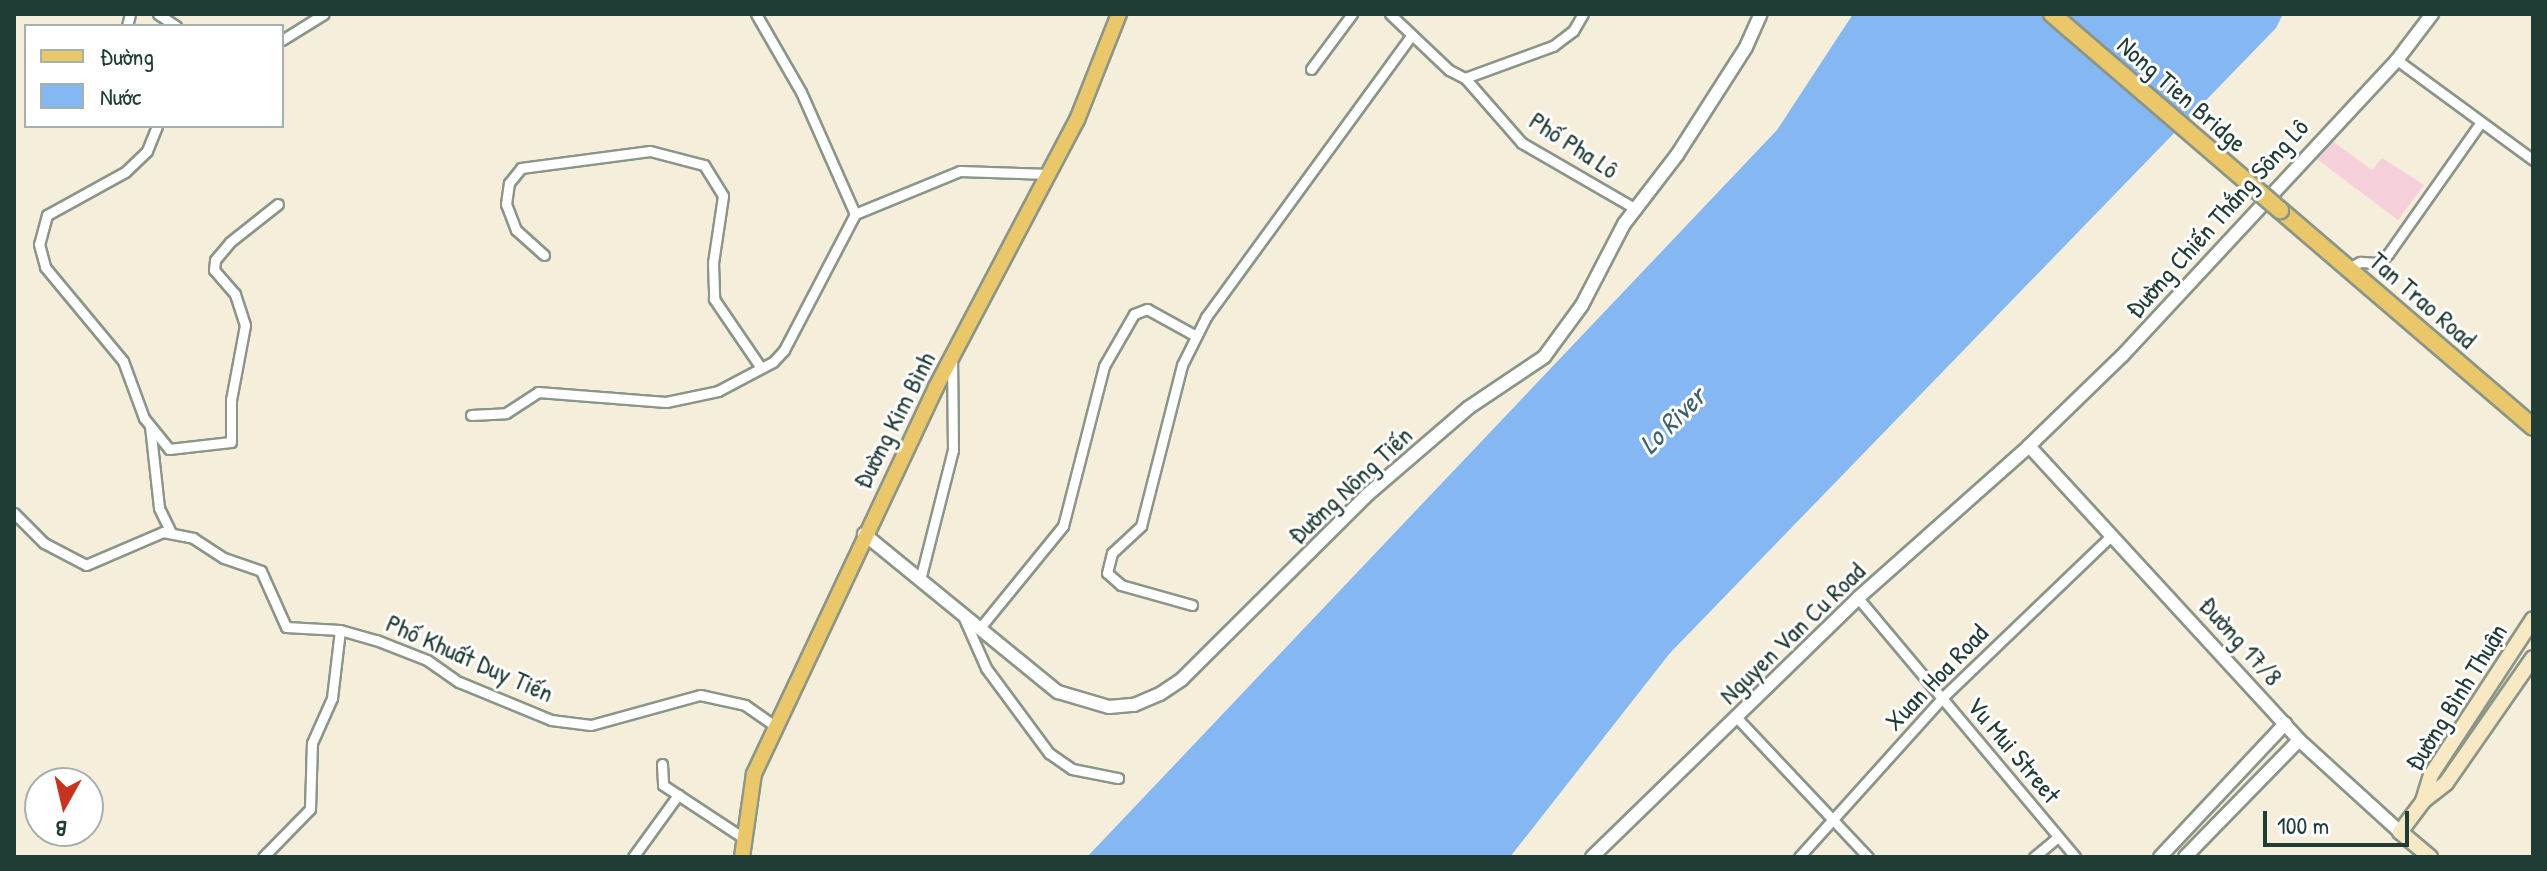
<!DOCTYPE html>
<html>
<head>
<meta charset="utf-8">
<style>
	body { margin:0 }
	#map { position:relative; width:2547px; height:871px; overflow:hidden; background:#f5eedb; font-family:"Patrick Hand",sans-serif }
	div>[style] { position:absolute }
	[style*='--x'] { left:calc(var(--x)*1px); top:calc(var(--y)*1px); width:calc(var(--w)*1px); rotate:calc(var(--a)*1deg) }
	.built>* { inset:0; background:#f5cfd9 }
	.water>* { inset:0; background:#85b8f2 }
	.roads { filter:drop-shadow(2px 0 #8a9688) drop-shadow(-2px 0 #8a9688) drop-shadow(0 2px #8a9688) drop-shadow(0 -2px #8a9688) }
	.minor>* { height:9px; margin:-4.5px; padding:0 4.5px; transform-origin:4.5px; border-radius:4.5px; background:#fff }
	.tertiary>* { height:12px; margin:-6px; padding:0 6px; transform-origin:6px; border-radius:6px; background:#fff }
	.secondary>* { height:14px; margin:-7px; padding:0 7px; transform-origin:7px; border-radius:7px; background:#f7e9c3 }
	.primary>* { height:14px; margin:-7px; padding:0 7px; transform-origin:7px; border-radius:7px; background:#eac769 }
	.trunk>* { height:16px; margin:-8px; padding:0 8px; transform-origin:8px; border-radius:8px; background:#eac769 }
	.bridges { filter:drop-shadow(2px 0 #8a9688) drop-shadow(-2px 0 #8a9688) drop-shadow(0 2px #8a9688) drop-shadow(0 -2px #8a9688) }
	.trunk-bridge>* { height:16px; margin:-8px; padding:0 8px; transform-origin:8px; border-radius:8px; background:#eac769 }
	span { translate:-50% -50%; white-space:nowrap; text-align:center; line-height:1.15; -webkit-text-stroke:6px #fff; paint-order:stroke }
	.street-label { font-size:26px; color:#1f3d34 }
	.water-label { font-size:28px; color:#3e626d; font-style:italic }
	.frame { position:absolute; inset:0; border:16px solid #1f3d34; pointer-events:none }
	.legend { position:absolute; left:24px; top:24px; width:260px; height:104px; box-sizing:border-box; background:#fff; border:2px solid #a5b1ae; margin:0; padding:10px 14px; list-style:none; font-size:24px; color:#1f3d34 }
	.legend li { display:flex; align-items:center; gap:16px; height:40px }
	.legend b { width:40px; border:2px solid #a5b1ae }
	.north { position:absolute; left:24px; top:767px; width:80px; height:80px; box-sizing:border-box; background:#fff; border:2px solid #a5b1ae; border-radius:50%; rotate:188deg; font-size:22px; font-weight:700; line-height:32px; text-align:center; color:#1f3d34 }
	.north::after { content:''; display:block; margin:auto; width:28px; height:36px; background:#c8321e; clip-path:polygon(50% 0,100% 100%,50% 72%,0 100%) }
	.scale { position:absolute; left:2263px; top:811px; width:146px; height:36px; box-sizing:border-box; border:4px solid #1f3d34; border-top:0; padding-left:10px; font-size:24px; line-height:28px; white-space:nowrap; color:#1f3d34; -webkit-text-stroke:6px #fff; paint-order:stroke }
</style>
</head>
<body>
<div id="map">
	<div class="built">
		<div style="clip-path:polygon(2331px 140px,2372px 170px,2382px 158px,2424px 185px,2398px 220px,2317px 159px)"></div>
	</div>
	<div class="water">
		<div style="clip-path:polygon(1853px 14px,2283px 14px,2276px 28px,1670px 653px,1510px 857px,1087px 857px,1777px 130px)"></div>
	</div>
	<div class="roads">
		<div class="minor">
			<div style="--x:158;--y:14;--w:22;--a:34"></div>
			<div style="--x:756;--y:14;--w:90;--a:60"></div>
			<div style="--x:801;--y:92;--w:133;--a:66.1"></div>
			<div style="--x:1390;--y:14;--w:81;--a:43.5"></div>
			<div style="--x:1449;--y:70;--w:18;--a:27"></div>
			<div style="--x:1465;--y:78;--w:86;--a:48.8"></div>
			<div style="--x:1522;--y:143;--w:132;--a:30.1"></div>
			<div style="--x:127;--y:26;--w:12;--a:-76"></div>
			<div style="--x:282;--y:40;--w:49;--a:-31.8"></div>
			<div style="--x:2397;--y:60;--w:169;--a:36.3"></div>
			<div style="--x:1311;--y:69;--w:69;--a:-53.3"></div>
			<div style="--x:1465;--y:78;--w:94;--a:-20"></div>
			<div style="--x:1553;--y:46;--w:25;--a:-37"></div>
			<div style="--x:1573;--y:31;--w:20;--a:-60"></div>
			<div style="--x:157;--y:126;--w:27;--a:112"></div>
			<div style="--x:147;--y:151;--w:30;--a:136"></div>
			<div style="--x:125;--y:172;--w:89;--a:151.1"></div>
			<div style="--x:47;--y:215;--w:30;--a:105"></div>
			<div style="--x:39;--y:244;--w:24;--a:75"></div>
			<div style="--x:45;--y:267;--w:122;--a:50.3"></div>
			<div style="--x:123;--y:361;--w:61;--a:69.8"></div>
			<div style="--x:144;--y:418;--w:40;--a:51"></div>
			<div style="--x:169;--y:449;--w:62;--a:-6.4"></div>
			<div style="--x:231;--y:442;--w:42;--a:-90"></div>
			<div style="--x:231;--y:400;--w:76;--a:-79.4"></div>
			<div style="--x:245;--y:325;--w:33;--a:-108"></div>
			<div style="--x:235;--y:294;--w:32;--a:-131"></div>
			<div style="--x:214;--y:270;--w:10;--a:-84"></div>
			<div style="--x:215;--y:260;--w:23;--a:-50"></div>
			<div style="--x:230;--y:242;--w:61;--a:-38.4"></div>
			<div style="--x:544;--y:255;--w:38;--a:-138"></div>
			<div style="--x:516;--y:230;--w:28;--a:-111"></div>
			<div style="--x:506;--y:204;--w:21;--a:-82"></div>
			<div style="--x:509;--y:183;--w:19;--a:-51"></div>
			<div style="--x:521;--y:168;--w:130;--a:-7.5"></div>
			<div style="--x:650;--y:151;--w:56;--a:14.5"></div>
			<div style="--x:704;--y:165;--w:36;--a:58"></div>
			<div style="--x:723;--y:196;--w:68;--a:98.5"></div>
			<div style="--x:713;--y:263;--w:36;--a:88"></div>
			<div style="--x:714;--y:299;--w:83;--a:55.7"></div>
			<div style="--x:2349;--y:268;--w:13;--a:-29"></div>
			<div style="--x:2360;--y:262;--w:19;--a:3"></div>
			<div style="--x:2379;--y:263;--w:13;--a:-45"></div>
			<div style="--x:2388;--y:254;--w:161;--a:-54.8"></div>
			<div style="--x:471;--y:415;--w:35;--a:-3"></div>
			<div style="--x:506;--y:413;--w:38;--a:-33"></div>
			<div style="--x:538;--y:392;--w:128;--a:4.5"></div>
			<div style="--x:666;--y:402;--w:53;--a:-11.9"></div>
			<div style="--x:718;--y:391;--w:62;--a:-27.8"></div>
			<div style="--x:773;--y:362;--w:16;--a:-47"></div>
			<div style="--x:784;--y:350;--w:153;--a:-62.4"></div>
			<div style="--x:855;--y:214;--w:113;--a:-22.3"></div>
			<div style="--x:960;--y:171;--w:89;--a:1.9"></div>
			<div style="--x:150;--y:426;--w:82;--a:83.7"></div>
			<div style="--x:159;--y:508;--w:25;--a:64"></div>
			<div style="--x:14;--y:513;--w:42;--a:45"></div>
			<div style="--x:44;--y:543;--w:47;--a:27.6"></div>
			<div style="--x:86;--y:565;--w:84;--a:-23.2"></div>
			<div style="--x:163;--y:532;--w:31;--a:11"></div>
			<div style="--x:193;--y:538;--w:37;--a:33"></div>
			<div style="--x:224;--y:558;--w:39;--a:19"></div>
			<div style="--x:261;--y:571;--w:61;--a:65.9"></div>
			<div style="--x:286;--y:627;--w:54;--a:3.2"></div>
			<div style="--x:340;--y:630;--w:37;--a:16"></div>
			<div style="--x:376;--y:640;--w:55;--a:21.4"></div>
			<div style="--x:427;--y:660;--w:39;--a:35"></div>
			<div style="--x:459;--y:682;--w:100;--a:22.4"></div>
			<div style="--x:551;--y:720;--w:40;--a:7.1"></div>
			<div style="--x:591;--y:725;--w:113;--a:-15.4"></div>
			<div style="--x:700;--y:695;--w:46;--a:12.5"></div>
			<div style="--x:745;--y:705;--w:39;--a:35"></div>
			<div style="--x:920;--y:580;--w:134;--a:-75.8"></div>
			<div style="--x:953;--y:450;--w:89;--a:-90.6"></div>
			<div style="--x:1858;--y:598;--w:338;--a:50"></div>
			<div style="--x:1192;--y:605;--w:74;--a:-164.3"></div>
			<div style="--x:1121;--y:585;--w:18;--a:-139"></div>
			<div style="--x:1107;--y:573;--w:21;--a:-76"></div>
			<div style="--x:1112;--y:553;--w:40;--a:-43"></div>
			<div style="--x:1141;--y:526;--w:166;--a:-75.7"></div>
			<div style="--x:1182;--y:365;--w:54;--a:-63.4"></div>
			<div style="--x:1206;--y:317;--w:346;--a:-53.9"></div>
			<div style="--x:963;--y:616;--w:57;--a:66.1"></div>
			<div style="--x:986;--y:668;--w:106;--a:53.5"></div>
			<div style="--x:1049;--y:753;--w:28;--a:35"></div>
			<div style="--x:1072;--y:769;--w:47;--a:11.1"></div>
			<div style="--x:979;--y:629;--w:133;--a:-50.8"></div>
			<div style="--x:1063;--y:526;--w:165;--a:-75.6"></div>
			<div style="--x:1104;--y:366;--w:60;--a:-60"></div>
			<div style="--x:1134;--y:314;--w:14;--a:-21"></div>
			<div style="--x:1147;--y:309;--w:56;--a:28.9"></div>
			<div style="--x:1737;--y:718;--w:191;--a:46.7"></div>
			<div style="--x:662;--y:764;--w:21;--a:87"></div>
			<div style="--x:663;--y:785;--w:95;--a:33.4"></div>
			<div style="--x:263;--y:857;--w:67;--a:-45.6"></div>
			<div style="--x:310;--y:809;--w:66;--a:-88.3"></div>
			<div style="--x:312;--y:743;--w:49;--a:-66"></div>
			<div style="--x:332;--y:698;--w:68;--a:-83.3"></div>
			<div style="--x:633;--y:857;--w:77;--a:-54"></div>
			<div style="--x:1799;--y:857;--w:215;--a:-48"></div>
			<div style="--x:1943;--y:697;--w:234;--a:-43.8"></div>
			<div style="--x:2034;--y:857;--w:31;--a:-40"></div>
		</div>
		<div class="tertiary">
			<div style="--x:2029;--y:446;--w:399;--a:47.4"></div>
			<div style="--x:2299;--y:740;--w:137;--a:42.3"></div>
			<div style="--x:864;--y:534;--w:250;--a:39.2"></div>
			<div style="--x:1058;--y:692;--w:53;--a:16.4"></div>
			<div style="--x:1109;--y:707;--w:25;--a:-5"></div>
			<div style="--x:1134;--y:705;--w:28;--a:-23"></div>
			<div style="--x:1160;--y:694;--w:27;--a:-34"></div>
			<div style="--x:1182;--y:679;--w:261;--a:-44.8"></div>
			<div style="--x:1367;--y:495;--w:133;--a:-40.7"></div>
			<div style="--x:1468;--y:408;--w:92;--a:-33.9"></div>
			<div style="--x:1544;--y:357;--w:64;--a:-53.8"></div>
			<div style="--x:1582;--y:305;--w:91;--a:-62.6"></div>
			<div style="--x:1624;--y:224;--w:87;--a:-52.5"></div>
			<div style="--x:1677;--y:155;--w:128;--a:-57.4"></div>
			<div style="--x:1746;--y:47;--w:36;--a:-66"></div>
			<div style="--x:1592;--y:857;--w:371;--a:-44.2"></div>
			<div style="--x:1858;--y:598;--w:229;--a:-41.6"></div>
			<div style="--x:2029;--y:446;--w:129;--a:-44.1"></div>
			<div style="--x:2122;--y:356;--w:404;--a:-47.1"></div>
			<div style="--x:2397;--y:60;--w:58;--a:-52.7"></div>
			<div style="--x:2160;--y:857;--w:183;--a:-46.8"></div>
			<div style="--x:2185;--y:857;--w:163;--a:-45.7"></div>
		</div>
		<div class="secondary">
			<div style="--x:2423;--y:801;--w:27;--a:-73"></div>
			<div style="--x:2431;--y:775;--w:186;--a:-56.8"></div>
			<div style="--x:2430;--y:857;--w:39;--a:-140"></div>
			<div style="--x:2400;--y:832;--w:39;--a:-53"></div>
			<div style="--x:2423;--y:801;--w:29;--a:-38"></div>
			<div style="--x:2446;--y:783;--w:152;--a:-55.2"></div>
		</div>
		<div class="primary">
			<div style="--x:742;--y:857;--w:84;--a:-81.8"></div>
			<div style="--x:754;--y:774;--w:428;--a:-64.8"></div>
			<div style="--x:936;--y:387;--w:302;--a:-62.2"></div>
			<div style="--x:1077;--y:120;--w:114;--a:-68.4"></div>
		</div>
		<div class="trunk">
			<div style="--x:2280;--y:210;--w:333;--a:40.6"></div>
		</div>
	</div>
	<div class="bridges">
		<div class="trunk-bridge">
			<div style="--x:2052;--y:14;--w:301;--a:40.7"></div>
		</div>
	</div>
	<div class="street-label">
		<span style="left:2182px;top:94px;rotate:41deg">Nong Tien Bridge</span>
		<span style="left:1574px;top:145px;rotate:33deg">Phố Pha Lô</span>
		<span style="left:2217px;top:218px;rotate:-48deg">Đường Chiến Thắng Sông Lô</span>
		<span style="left:2423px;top:300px;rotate:41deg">Tan Trao Road</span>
		<span style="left:894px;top:420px;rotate:-63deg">Đường Kim Bình</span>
		<span style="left:1350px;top:485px;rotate:-43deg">Đường Nông Tiến</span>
		<span style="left:1792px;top:633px;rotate:-44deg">Nguyen Van Cu Road</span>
		<span style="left:2241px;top:641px;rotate:48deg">Đường 17/8</span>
		<span style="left:470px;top:658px;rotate:24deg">Phố Khuất Duy Tiến</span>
		<span style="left:1936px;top:677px;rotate:-46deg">Xuan Hoa Road</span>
		<span style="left:2456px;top:697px;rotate:-58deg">Đường Bình Thuận</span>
		<span style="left:2014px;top:750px;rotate:50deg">Vu Mui Street</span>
	</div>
	<div class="water-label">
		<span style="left:1672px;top:420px;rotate:-45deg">Lo River</span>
	</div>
	<div class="frame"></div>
	<ul class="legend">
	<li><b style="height:10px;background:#eac769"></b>Đường</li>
	<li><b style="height:22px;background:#85b8f2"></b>Nước</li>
	</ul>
	<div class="north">B</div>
	<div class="scale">100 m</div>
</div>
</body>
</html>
